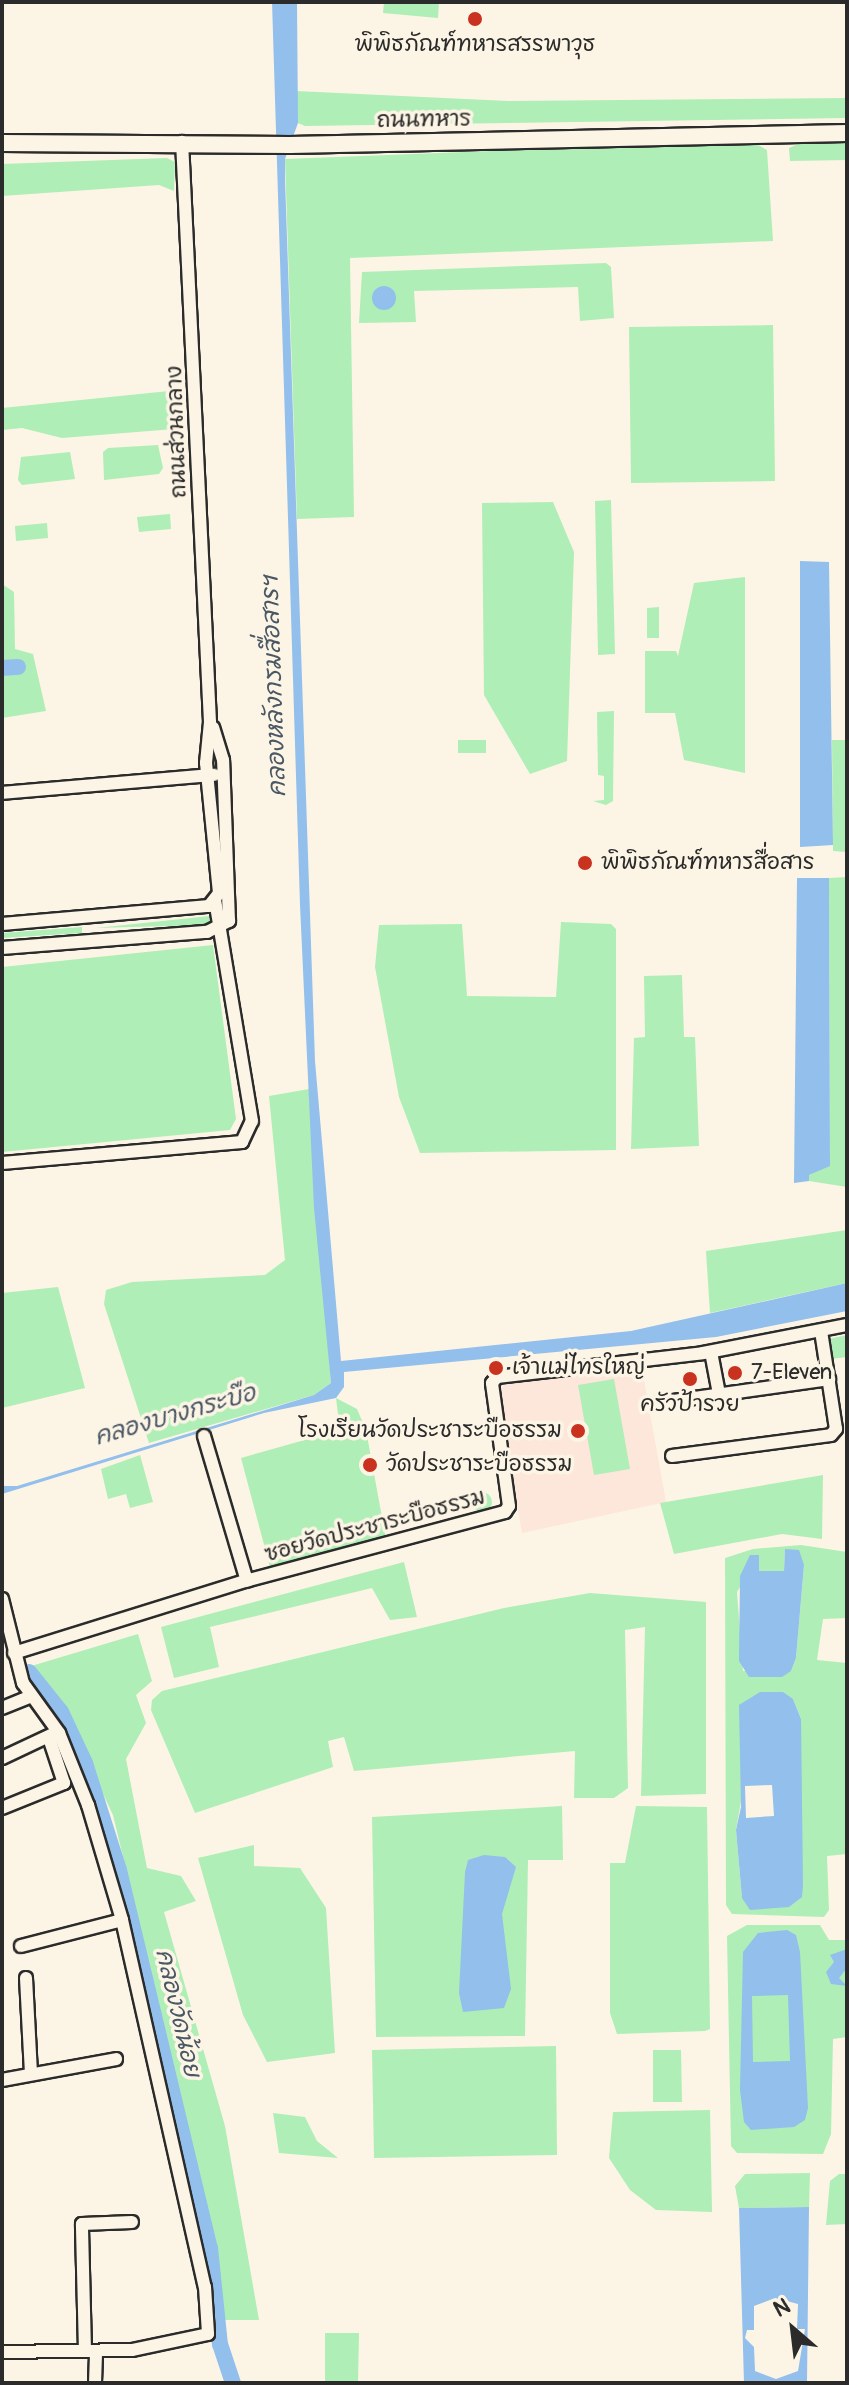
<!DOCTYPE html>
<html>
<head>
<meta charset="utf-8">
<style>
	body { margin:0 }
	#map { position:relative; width:849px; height:2385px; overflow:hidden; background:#fcf5e5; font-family:Pangolin,"Playpen Sans Thai",sans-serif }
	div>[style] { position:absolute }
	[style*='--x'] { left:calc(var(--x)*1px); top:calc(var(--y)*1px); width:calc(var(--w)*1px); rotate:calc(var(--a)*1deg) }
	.built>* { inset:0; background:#fde6da }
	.green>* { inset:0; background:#afeeb6 }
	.round { border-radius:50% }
	.water>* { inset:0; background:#92bfec }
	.canal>* { height:16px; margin:-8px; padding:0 8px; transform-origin:8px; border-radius:8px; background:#92bfec }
	.roads { filter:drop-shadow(2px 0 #2b2b2b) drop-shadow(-2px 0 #2b2b2b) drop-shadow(0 2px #2b2b2b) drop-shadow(0 -2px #2b2b2b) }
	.street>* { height:12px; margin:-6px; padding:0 6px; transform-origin:6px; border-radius:6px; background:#fcf5e5 }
	.secondary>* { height:16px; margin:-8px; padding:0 8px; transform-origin:8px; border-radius:8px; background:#fcf5e5 }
	.dots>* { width:22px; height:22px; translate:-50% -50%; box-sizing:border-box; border:4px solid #fcf5e5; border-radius:50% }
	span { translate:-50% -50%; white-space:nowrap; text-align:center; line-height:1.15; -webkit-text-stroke:7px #fcf5e5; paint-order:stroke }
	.poi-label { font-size:22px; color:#2b2b2b }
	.left { translate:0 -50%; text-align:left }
	.right { translate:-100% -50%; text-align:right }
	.street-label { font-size:22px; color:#2b2b2b }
	.water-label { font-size:24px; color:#4a5765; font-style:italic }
	.frame { position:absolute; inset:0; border:4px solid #2b2b2b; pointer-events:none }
	.north { position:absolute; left:753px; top:2289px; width:80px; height:80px; -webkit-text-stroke:6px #fcf5e5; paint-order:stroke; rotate:332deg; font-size:22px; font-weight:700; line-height:32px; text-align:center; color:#2b2b2b }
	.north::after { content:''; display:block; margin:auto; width:28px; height:36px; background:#2b2b2b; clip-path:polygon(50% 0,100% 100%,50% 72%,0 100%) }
</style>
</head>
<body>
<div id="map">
	<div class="built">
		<div style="clip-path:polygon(642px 1369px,666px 1502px,522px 1533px,497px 1392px,506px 1384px)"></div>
	</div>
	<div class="green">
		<div style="clip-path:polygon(384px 2px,439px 2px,438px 18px,383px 13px)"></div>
		<div style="clip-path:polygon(296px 91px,508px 101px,847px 98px,847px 118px,305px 126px,298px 123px)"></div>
		<div style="clip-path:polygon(808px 140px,847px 140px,847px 160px,790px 161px,789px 148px)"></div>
		<div style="clip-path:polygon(751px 141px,767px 150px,773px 241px,350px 258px,354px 517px,297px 519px,285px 159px)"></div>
		<div style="clip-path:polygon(167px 158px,175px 162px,174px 191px,159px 185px,2px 196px,2px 164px)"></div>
		<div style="clip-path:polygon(606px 263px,611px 267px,614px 318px,580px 321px,578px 287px,414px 291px,416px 322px,359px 323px,362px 272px)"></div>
		<div style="clip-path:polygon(773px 325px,775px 481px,631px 483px,629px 327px)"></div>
		<div style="clip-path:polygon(169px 391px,174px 429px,62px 438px,22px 428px,2px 430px,2px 408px)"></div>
		<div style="clip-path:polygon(158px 445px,163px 468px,159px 474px,104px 480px,103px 452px,108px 448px)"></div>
		<div style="clip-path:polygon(70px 452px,75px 479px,22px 485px,18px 480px,21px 457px)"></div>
		<div style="clip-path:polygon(611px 500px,615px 654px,598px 655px,595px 501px)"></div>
		<div style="clip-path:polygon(553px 502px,574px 552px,567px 761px,530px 774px,484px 695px,482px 503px)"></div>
		<div style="clip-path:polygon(170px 514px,171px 529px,139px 532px,137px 517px)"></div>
		<div style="clip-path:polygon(47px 523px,48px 538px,16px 541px,15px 526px)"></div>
		<div style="clip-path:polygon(745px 577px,745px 773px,684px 760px,675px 713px,645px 713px,645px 651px,676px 651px,678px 656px,694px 583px)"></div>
		<div style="clip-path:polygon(2px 584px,14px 592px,15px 649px,33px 654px,46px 711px,2px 718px)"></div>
		<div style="clip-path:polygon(659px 607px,659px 638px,647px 638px,647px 608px)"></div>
		<div style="clip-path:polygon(614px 711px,613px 801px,606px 805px,593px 801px,604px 800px,604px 776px,598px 775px,597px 712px)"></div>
		<div style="clip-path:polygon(458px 740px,486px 740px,486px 753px,458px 753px)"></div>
		<div style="clip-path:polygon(832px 740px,847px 740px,847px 852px,833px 851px)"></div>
		<div style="clip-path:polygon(847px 877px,847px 1187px,809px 1181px,809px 1175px,830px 1165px,829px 878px)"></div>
		<div style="clip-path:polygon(210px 916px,214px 921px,206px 925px,96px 928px)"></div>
		<div style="clip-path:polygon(561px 922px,611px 924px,616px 929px,616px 1150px,420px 1153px,399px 1097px,375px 967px,379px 925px,462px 924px,467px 996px,556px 997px)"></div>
		<div style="clip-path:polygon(82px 927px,82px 933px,2px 938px,2px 933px)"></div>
		<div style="clip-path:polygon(213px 945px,236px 1119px,230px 1130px,2px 1152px,2px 967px)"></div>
		<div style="clip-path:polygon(682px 975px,684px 1037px,695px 1037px,699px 1146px,631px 1149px,634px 1038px,645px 1037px,644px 976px)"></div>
		<div style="clip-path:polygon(309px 1089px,331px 1383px,314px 1395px,149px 1443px,104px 1304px,106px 1290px,132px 1282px,265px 1275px,285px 1260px,269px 1096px)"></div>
		<div style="clip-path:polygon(847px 1230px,847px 1283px,710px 1313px,706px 1251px)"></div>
		<div style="clip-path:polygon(58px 1287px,85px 1388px,2px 1408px,2px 1293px)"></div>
		<div style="clip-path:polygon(847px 1335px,847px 1357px,831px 1359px,829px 1339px)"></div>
		<div style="clip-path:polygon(614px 1379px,630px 1469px,594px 1475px,578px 1385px)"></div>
		<div style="clip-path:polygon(336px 1398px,357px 1409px,366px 1430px,386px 1539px,271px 1571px,241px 1458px,340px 1430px)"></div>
		<div style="clip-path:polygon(140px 1455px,153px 1502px,130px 1508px,126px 1494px,108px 1499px,101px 1469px)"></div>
		<div style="clip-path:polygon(823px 1475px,822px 1539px,782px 1534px,674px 1554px,660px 1503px)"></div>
		<div class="round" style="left:472px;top:1492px;width:20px;height:20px"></div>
		<div style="clip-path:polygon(evenodd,801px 1545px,847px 1552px,847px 1618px,823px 1619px,817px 1660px,847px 1663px,847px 1854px,827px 1856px,829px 1910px,824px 1917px,732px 1914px,726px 1905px,725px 1558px,753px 1549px,801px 1545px,785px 1550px,804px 1565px,796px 1658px,791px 1671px,743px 1671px,737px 1592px,759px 1555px,759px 1571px,784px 1571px,785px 1550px,801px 1545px,760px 1692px,793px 1699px,801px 1719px,801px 1897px,742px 1898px,736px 1830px,760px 1692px)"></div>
		<div style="clip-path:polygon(404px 1562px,417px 1617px,390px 1620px,372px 1588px,210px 1627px,219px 1667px,174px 1678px,161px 1627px)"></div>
		<div style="clip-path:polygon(590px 1593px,706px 1602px,706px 1794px,641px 1796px,645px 1627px,625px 1630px,628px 1788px,614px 1798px,574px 1798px,575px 1751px,354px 1771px,344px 1737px,328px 1741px,333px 1767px,195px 1813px,151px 1710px,152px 1700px,162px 1691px,504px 1608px)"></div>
		<div style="clip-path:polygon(138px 1634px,152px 1681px,136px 1695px,146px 1723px,126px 1759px,147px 1868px,181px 1876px,196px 1901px,164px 1912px,225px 2126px,259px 2320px,224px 2320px,217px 2248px,113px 1815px,55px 1692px,28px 1667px)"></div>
		<div style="clip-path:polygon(562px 1806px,563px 1860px,528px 1860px,525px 2036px,376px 2037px,372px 1817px)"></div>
		<div style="clip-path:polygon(636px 1806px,707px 1807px,710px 2029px,705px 2031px,617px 2034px,610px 2013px,610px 1863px,625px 1863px)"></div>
		<div style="clip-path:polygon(254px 1845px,254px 1866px,300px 1868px,326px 1908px,335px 2053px,267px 2062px,243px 2015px,198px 1858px)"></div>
		<div style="clip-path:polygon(747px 1925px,820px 1925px,829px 1940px,847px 1940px,847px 2037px,833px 2039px,831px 2134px,823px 2154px,737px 2153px,731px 2146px,727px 1936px)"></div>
		<div style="clip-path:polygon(556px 2046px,557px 2155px,374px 2158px,372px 2050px)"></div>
		<div style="clip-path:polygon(653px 2050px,681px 2050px,682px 2102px,653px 2102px)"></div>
		<div style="clip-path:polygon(710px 2110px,712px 2212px,656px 2210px,630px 2190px,609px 2158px,613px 2112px)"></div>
		<div style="clip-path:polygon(273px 2113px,305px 2117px,317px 2141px,338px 2158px,279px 2153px)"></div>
		<div style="clip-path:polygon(810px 2173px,809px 2207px,739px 2208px,735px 2186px,745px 2174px)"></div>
		<div style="clip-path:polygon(839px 2174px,847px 2174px,847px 2224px,826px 2225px,830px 2181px)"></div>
		<div style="clip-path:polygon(325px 2333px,359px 2333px,358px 2383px,325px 2383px)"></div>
	</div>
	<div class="water">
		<div style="clip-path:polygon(272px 2px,297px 2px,298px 123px,285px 159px,285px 179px,315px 1061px,341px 1361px,631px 1331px,847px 1283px,847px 1311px,716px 1337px,344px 1372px,344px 1387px,336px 1398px,264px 1413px,2px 1494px,2px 1486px,17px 1486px,314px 1395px,331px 1383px,314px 1208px,300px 905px)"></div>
		<div class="round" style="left:372px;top:286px;width:24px;height:24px"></div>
		<div style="clip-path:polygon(800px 561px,829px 562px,833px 845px,800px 847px)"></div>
		<div style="clip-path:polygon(797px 878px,829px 878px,830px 1166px,809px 1175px,809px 1181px,794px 1183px)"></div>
		<div style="clip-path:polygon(785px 1549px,799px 1550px,804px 1565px,796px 1658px,791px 1671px,782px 1677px,749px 1677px,739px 1661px,740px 1576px,750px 1555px,759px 1555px,759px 1571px,784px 1571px)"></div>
		<div style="clip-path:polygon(evenodd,760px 1692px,783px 1692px,793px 1699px,801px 1719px,803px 1885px,802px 1897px,789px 1907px,750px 1910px,742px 1898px,736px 1830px,741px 1807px,739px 1705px,760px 1692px,772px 1785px,774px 1816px,746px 1818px,745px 1786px,772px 1785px)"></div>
		<div style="clip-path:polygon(484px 1855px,505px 1857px,516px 1867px,502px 1914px,511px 1989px,504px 2008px,463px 2012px,459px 1993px,465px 1872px,468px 1860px)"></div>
		<div style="clip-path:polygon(evenodd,787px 1930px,796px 1935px,800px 1952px,808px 2108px,805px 2120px,794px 2127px,751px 2130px,744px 2122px,740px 2090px,743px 1952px,758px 1933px,787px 1930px,788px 1995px,790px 2061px,753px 2062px,752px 1996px,788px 1995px)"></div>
		<div style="clip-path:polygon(847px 1949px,847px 1968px,839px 1978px,847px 1986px,831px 1984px,826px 1972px,834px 1962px,830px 1955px)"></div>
		<div style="clip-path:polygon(evenodd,809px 2207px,807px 2383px,744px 2383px,739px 2208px,809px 2207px,775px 2298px,798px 2304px,797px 2329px,805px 2329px,798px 2371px,776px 2379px,755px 2371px,754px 2347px,745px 2338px,747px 2330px,754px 2330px,754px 2306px,775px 2298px)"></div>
	</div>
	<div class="canal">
		<div style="--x:2;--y:668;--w:16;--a:-4"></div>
		<div style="--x:29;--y:1672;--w:51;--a:51.3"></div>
		<div style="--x:61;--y:1712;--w:56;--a:64.8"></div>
		<div style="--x:85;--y:1763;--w:112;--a:72.4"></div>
		<div style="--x:119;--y:1870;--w:389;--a:76.5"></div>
		<div style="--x:210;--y:2248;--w:97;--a:84.1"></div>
		<div style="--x:220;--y:2344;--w:41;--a:71.6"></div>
	</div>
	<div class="roads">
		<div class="street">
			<div style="--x:2;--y:793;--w:213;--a:-4.9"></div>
			<div style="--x:2;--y:924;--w:208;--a:-5"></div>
			<div style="--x:209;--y:906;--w:16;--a:-52"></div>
			<div style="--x:219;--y:893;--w:131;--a:-95.7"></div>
			<div style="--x:206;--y:763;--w:41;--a:-84.4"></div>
			<div style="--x:210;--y:722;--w:581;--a:-92.76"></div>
			<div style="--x:2;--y:948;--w:206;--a:-4.5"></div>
			<div style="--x:207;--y:932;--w:25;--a:-27"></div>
			<div style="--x:229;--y:921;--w:161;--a:-92.1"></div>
			<div style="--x:223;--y:760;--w:34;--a:-107"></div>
			<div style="--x:2;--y:1163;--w:241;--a:-5"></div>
			<div style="--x:242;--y:1142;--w:23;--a:-65"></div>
			<div style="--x:252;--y:1121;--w:223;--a:-99.5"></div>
			<div style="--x:711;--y:1352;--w:43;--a:79.2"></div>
			<div style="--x:659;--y:1403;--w:172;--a:-8"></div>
			<div style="--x:204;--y:1436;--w:151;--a:73.5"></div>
			<div style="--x:672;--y:1456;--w:160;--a:-7.5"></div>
			<div style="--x:831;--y:1435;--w:8;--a:-50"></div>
			<div style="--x:836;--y:1429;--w:99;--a:-98.7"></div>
			<div style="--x:2;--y:1599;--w:87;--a:76"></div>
			<div style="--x:23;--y:1683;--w:62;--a:54.2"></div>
			<div style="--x:59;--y:1733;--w:78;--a:68.1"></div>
			<div style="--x:88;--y:1805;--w:120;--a:73.5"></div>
			<div style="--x:122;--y:1920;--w:376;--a:77.3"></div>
			<div style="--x:205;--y:2287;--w:47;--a:86.3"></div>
			<div style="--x:208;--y:2334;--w:78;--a:168.1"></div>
			<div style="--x:132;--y:2350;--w:130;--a:179.1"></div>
			<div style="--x:14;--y:1653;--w:246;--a:-17.3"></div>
			<div style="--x:249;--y:1580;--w:265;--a:-14.9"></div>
			<div style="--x:505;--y:1512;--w:7;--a:-56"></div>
			<div style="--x:509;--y:1506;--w:124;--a:-97.9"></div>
			<div style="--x:492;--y:1383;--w:8;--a:-50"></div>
			<div style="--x:497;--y:1377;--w:207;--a:-6.6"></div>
			<div style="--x:703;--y:1353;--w:147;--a:-11"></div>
			<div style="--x:2;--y:1708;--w:31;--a:-22"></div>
			<div style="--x:2;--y:1758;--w:56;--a:-25.2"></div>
			<div style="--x:2;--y:1808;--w:67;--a:-22"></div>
			<div style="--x:64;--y:1783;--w:47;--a:-108.4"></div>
			<div style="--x:21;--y:1946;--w:104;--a:-14.4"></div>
			<div style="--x:26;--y:1978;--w:96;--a:87"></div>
			<div style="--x:2;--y:2080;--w:116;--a:-10.4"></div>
			<div style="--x:85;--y:2351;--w:127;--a:-91.4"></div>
			<div style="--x:82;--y:2224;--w:50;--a:-2.3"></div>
			<div style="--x:95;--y:2383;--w:32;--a:-88"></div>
		</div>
		<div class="secondary">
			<div style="--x:2;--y:143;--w:288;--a:0.4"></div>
			<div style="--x:290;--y:145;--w:557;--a:-1.23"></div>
		</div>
	</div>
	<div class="dots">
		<div style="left:475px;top:19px;background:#c8321e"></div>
		<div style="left:585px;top:863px;background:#c8321e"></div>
		<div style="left:496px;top:1368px;background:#c8321e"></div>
		<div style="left:735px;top:1373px;background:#c8321e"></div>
		<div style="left:690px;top:1379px;background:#c8321e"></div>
		<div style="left:578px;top:1431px;background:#c8321e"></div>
		<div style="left:370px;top:1465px;background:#c8321e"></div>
	</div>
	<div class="poi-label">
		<span style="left:475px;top:45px">พิพิธภัณฑ์ทหารสรรพาวุธ</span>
		<span class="left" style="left:601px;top:863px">พิพิธภัณฑ์ทหารสื่อสาร</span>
		<span class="left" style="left:512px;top:1368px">เจ้าแม่ไทรใหญ่</span>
		<span class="left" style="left:751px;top:1373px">7-Eleven</span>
		<span style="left:690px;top:1405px">ครัวป้ารวย</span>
		<span class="right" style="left:562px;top:1431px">โรงเรียนวัดประชาระบือธรรม</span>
		<span class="left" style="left:386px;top:1465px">วัดประชาระบือธรรม</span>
	</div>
	<div class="street-label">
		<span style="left:424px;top:120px;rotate:-1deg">ถนนทหาร</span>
		<span style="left:177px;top:432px;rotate:-92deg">ถนนส่วนกลาง</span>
		<span style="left:375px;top:1526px;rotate:-15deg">ซอยวัดประชาระบือธรรม</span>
	</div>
	<div class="water-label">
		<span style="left:274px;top:686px;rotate:-92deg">คลองหลังกรมสื่อสารฯ</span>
		<span style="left:175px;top:1415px;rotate:-16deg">คลองบางกระบือ</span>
		<span style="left:178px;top:2013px;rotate:77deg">คลองวัดน้อย</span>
	</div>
	<div class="frame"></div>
	<div class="north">N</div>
</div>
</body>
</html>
